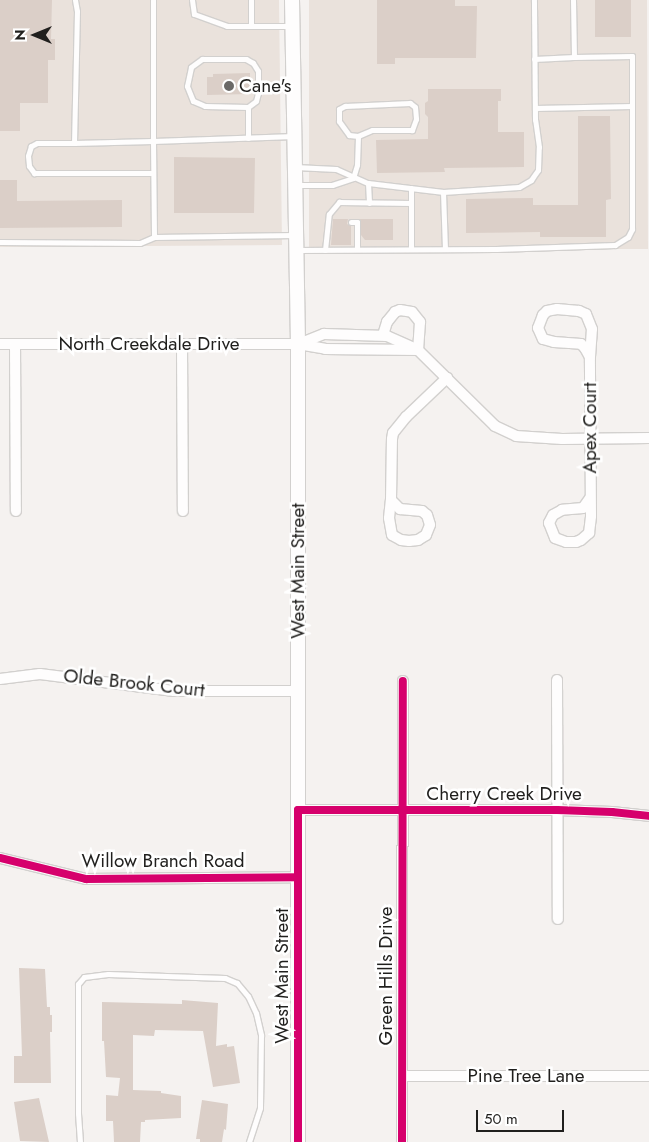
<!DOCTYPE html>
<html>
<head>
<meta charset="utf-8">
<style>
	body { margin:0 }
	#map { position:relative; width:649px; height:1142px; overflow:hidden; background:#f5f2f0; font-family:Jost,sans-serif }
	div>[style] { position:absolute }
	[style*='--x'] { left:calc(var(--x)*1px); top:calc(var(--y)*1px); width:calc(var(--w)*1px); rotate:calc(var(--a)*1deg) }
	.built>* { inset:0; background:#eae2dc }
	.building>* { inset:0; background:#dbcfc8 }
	.roads { filter:drop-shadow(1px 0 #d2d0ce) drop-shadow(-1px 0 #d2d0ce) drop-shadow(0 1px #d2d0ce) drop-shadow(0 -1px #d2d0ce) }
	.service>* { height:5px; margin:-2.5px; padding:0 2.5px; transform-origin:2.5px; border-radius:2.5px; background:#fefdfd }
	.minor>* { height:10px; margin:-5px; padding:0 5px; transform-origin:5px; border-radius:5px; background:#fefdfd }
	.secondary>* { height:14px; margin:-7px; padding:0 7px; transform-origin:7px; border-radius:7px; background:#fefdfd }
	.cycleway>* { height:8px; margin:-4px; padding:0 4px; transform-origin:4px; border-radius:4px; background:#d6006c }
	.dots>* { width:14px; height:14px; translate:-50% -50%; box-sizing:border-box; border:2px solid #fff; border-radius:50% }
	span { translate:-50% -50%; white-space:nowrap; text-align:center; line-height:1.15; -webkit-text-stroke:5px #fff; paint-order:stroke }
	.poi-label { font-size:19px; color:#201f1d }
	.left { translate:0 -50%; text-align:left }
	.street-label { font-size:19px; color:#201f1d }
	.north { position:absolute; left:10px; top:10px; width:50px; height:50px; -webkit-text-stroke:4px #fff; paint-order:stroke; rotate:270deg; font-size:14px; font-weight:700; line-height:20px; text-align:center; color:#201f1d }
	.north::after { content:''; display:block; margin:auto; width:18px; height:22px; background:#201f1d; clip-path:polygon(50% 0,100% 100%,50% 72%,0 100%) }
	.scale { position:absolute; left:476px; top:1110px; width:88px; height:22px; box-sizing:border-box; border:2px solid #201f1d; border-top:0; padding-left:6px; font-size:15px; line-height:18px; white-space:nowrap; color:#201f1d; -webkit-text-stroke:4px #fff; paint-order:stroke }
</style>
</head>
<body>
<div id="map">
	<div class="built">
		<div style="clip-path:polygon(0 0,279px 0,282px 245px,0 247px)"></div>
		<div style="clip-path:polygon(309px 0,647px 0,648px 249px,309px 249px)"></div>
	</div>
	<div class="building">
		<div style="clip-path:polygon(0 0,52px 0,51px 39px,55px 39px,55px 60px,48px 60px,48px 103px,20px 103px,20px 131px,0 131px)"></div>
		<div style="clip-path:polygon(377px 0,455px 0,455px 6px,477px 6px,476px 58px,395px 58px,395px 64px,377px 64px)"></div>
		<div style="clip-path:polygon(595px 0,631px 0,631px 37px,595px 37px)"></div>
		<div style="clip-path:polygon(250px 73px,250px 94px,207px 95px,207px 77px,213px 77px,213px 74px)"></div>
		<div style="clip-path:polygon(428px 89px,501px 89px,501px 101px,498px 101px,498px 132px,524px 132px,524px 167px,444px 168px,445px 172px,377px 173px,376px 140px,428px 139px,428px 117px,425px 114px,425px 103px,428px 101px)"></div>
		<div style="clip-path:polygon(578px 116px,610px 116px,611px 199px,606px 200px,606px 237px,540px 237px,540px 232px,466px 233px,466px 199px,533px 198px,533px 205px,578px 205px)"></div>
		<div style="clip-path:polygon(174px 157px,255px 158px,254px 213px,174px 213px)"></div>
		<div style="clip-path:polygon(0 180px,17px 180px,17px 201px,122px 200px,122px 227px,0 228px)"></div>
		<div style="clip-path:polygon(333px 219px,348px 219px,347px 224px,351px 226px,351px 245px,331px 245px)"></div>
		<div style="clip-path:polygon(360px 219px,393px 219px,393px 240px,365px 240px,361px 235px)"></div>
		<div style="clip-path:polygon(19px 968px,45px 969px,47px 1007px,50px 1007px,50px 1015px,52px 1015px,52px 1032px,50px 1032px,51px 1083px,14px 1083px,14px 1056px,22px 1056px)"></div>
		<div style="clip-path:polygon(182px 1000px,218px 1003px,216px 1046px,227px 1044px,227px 1047px,234px 1046px,240px 1083px,213px 1087px,203px 1031px,155px 1030px,154px 1036px,133px 1035px,133px 1090px,161px 1091px,161px 1093px,181px 1096px,181px 1118px,145px 1120px,145px 1122px,141px 1122px,140px 1142px,114px 1142px,113px 1121px,106px 1121px,106px 1095px,118px 1096px,120px 1078px,106px 1077px,104px 1041px,102px 1041px,102px 1002px,182px 1004px)"></div>
		<div style="clip-path:polygon(39px 1098px,49px 1142px,20px 1141px,14px 1102px)"></div>
		<div style="clip-path:polygon(202px 1100px,228px 1104px,226px 1130px,224px 1129px,222px 1142px,200px 1142px,200px 1139px,196px 1139px)"></div>
	</div>
	<div class="roads">
		<div class="service">
			<div style="--x:75;--y:0;--w:11;--a:80"></div>
			<div style="--x:77;--y:11;--w:132;--a:91.3"></div>
			<div style="--x:74;--y:143;--w:79;--a:-1.5"></div>
			<div style="--x:153;--y:141;--w:96;--a:89.4"></div>
			<div style="--x:154;--y:237;--w:141;--a:-0.8"></div>
			<div style="--x:153;--y:0;--w:141;--a:90"></div>
			<div style="--x:153;--y:141;--w:141;--a:-2"></div>
			<div style="--x:192;--y:0;--w:14;--a:82"></div>
			<div style="--x:194;--y:14;--w:35;--a:20"></div>
			<div style="--x:227;--y:26;--w:65;--a:0"></div>
			<div style="--x:251;--y:26;--w:26;--a:-90"></div>
			<div style="--x:534;--y:59;--w:40;--a:-2.9"></div>
			<div style="--x:410;--y:103;--w:6;--a:39"></div>
			<div style="--x:415;--y:107;--w:12;--a:85"></div>
			<div style="--x:416;--y:119;--w:12;--a:110"></div>
			<div style="--x:412;--y:130;--w:40;--a:180"></div>
			<div style="--x:372;--y:130;--w:15;--a:157"></div>
			<div style="--x:358;--y:136;--w:9;--a:-174"></div>
			<div style="--x:349;--y:135;--w:17;--a:-126"></div>
			<div style="--x:339;--y:121;--w:12;--a:-90"></div>
			<div style="--x:339;--y:109;--w:7;--a:-27"></div>
			<div style="--x:345;--y:106;--w:65;--a:-2.6"></div>
			<div style="--x:535;--y:108;--w:97;--a:-1.2"></div>
			<div style="--x:248;--y:138;--w:31;--a:-90"></div>
			<div style="--x:248;--y:107;--w:43;--a:-178.7"></div>
			<div style="--x:205;--y:106;--w:13;--a:-157"></div>
			<div style="--x:193;--y:101;--w:16;--a:-112"></div>
			<div style="--x:187;--y:86;--w:19;--a:-78"></div>
			<div style="--x:191;--y:67;--w:14;--a:-36"></div>
			<div style="--x:202;--y:59;--w:44;--a:0"></div>
			<div style="--x:246;--y:59;--w:8;--a:30"></div>
			<div style="--x:253;--y:63;--w:9;--a:58"></div>
			<div style="--x:258;--y:71;--w:22;--a:90"></div>
			<div style="--x:258;--y:93;--w:8;--a:104"></div>
			<div style="--x:256;--y:101;--w:10;--a:143"></div>
			<div style="--x:74;--y:143;--w:37;--a:180"></div>
			<div style="--x:37;--y:143;--w:7;--a:153"></div>
			<div style="--x:31;--y:146;--w:10;--a:107"></div>
			<div style="--x:28;--y:156;--w:10;--a:84"></div>
			<div style="--x:29;--y:166;--w:9;--a:54"></div>
			<div style="--x:34;--y:173;--w:119;--a:0"></div>
			<div style="--x:295;--y:167;--w:41;--a:2.8"></div>
			<div style="--x:336;--y:169;--w:35;--a:24"></div>
			<div style="--x:368;--y:183;--w:76;--a:6.8"></div>
			<div style="--x:443;--y:192;--w:76;--a:-3.8"></div>
			<div style="--x:519;--y:187;--w:14;--a:-30"></div>
			<div style="--x:531;--y:180;--w:12;--a:-55"></div>
			<div style="--x:538;--y:170;--w:23;--a:-88"></div>
			<div style="--x:539;--y:147;--w:27;--a:-98"></div>
			<div style="--x:535;--y:120;--w:120;--a:-90.5"></div>
			<div style="--x:353;--y:178;--w:14;--a:-73"></div>
			<div style="--x:357;--y:165;--w:29;--a:-88"></div>
			<div style="--x:368;--y:183;--w:20;--a:87"></div>
			<div style="--x:296;--y:185;--w:36;--a:0"></div>
			<div style="--x:332;--y:185;--w:22;--a:-18"></div>
			<div style="--x:411;--y:188;--w:61;--a:90"></div>
			<div style="--x:443;--y:192;--w:57;--a:88"></div>
			<div style="--x:351;--y:222;--w:6;--a:0"></div>
			<div style="--x:357;--y:222;--w:27;--a:90"></div>
			<div style="--x:0;--y:242;--w:140;--a:0.4"></div>
			<div style="--x:140;--y:243;--w:15;--a:-23"></div>
			<div style="--x:297;--y:250;--w:199;--a:-0.3"></div>
			<div style="--x:496;--y:249;--w:119;--a:-1.9"></div>
			<div style="--x:615;--y:245;--w:15;--a:-32"></div>
			<div style="--x:628;--y:237;--w:9;--a:-63"></div>
			<div style="--x:632;--y:229;--w:173;--a:-90"></div>
			<div style="--x:632;--y:56;--w:58;--a:179"></div>
			<div style="--x:574;--y:57;--w:57;--a:-91"></div>
			<div style="--x:325;--y:250;--w:36;--a:-84"></div>
			<div style="--x:329;--y:214;--w:16;--a:-50"></div>
			<div style="--x:339;--y:202;--w:72;--a:0.8"></div>
			<div style="--x:80;--y:1142;--w:29;--a:-94"></div>
			<div style="--x:78;--y:1113;--w:129;--a:-90"></div>
			<div style="--x:78;--y:984;--w:9;--a:-49"></div>
			<div style="--x:84;--y:977;--w:24;--a:-7"></div>
			<div style="--x:108;--y:974;--w:117;--a:2"></div>
			<div style="--x:225;--y:978;--w:13;--a:23"></div>
			<div style="--x:237;--y:983;--w:17;--a:50"></div>
			<div style="--x:248;--y:996;--w:19;--a:65"></div>
			<div style="--x:256;--y:1013;--w:23;--a:77"></div>
			<div style="--x:261;--y:1035;--w:73;--a:90.8"></div>
			<div style="--x:260;--y:1108;--w:36;--a:108"></div>
		</div>
		<div class="minor">
			<div style="--x:383;--y:335;--w:14;--a:-73"></div>
			<div style="--x:387;--y:322;--w:13;--a:-51"></div>
			<div style="--x:395;--y:312;--w:5;--a:-22"></div>
			<div style="--x:400;--y:310;--w:12;--a:9"></div>
			<div style="--x:412;--y:312;--w:13;--a:51"></div>
			<div style="--x:420;--y:322;--w:28;--a:94"></div>
			<div style="--x:0;--y:344;--w:298;--a:0"></div>
			<div style="--x:298;--y:344;--w:27;--a:10"></div>
			<div style="--x:325;--y:349;--w:93;--a:0.6"></div>
			<div style="--x:15;--y:344;--w:167;--a:89.7"></div>
			<div style="--x:182;--y:344;--w:167;--a:89.7"></div>
			<div style="--x:299;--y:344;--w:27;--a:-22"></div>
			<div style="--x:324;--y:334;--w:63;--a:1.8"></div>
			<div style="--x:387;--y:336;--w:34;--a:24"></div>
			<div style="--x:418;--y:350;--w:108;--a:44.6"></div>
			<div style="--x:495;--y:426;--w:23;--a:25"></div>
			<div style="--x:516;--y:436;--w:46;--a:3.7"></div>
			<div style="--x:562;--y:439;--w:87;--a:-0.7"></div>
			<div style="--x:590;--y:498;--w:12;--a:125"></div>
			<div style="--x:583;--y:508;--w:21;--a:175"></div>
			<div style="--x:562;--y:510;--w:10;--a:151"></div>
			<div style="--x:553;--y:515;--w:9;--a:117"></div>
			<div style="--x:549;--y:523;--w:16;--a:68"></div>
			<div style="--x:555;--y:538;--w:12;--a:20"></div>
			<div style="--x:566;--y:542;--w:10;--a:0"></div>
			<div style="--x:576;--y:542;--w:5;--a:-22"></div>
			<div style="--x:581;--y:540;--w:11;--a:-41"></div>
			<div style="--x:589;--y:533;--w:17;--a:-83"></div>
			<div style="--x:591;--y:516;--w:159;--a:-90.4"></div>
			<div style="--x:590;--y:357;--w:28;--a:-86"></div>
			<div style="--x:592;--y:329;--w:16;--a:-112"></div>
			<div style="--x:586;--y:314;--w:8;--a:-157"></div>
			<div style="--x:579;--y:311;--w:22;--a:-175"></div>
			<div style="--x:557;--y:309;--w:10;--a:169"></div>
			<div style="--x:547;--y:311;--w:6;--a:135"></div>
			<div style="--x:543;--y:315;--w:14;--a:111"></div>
			<div style="--x:538;--y:328;--w:12;--a:66"></div>
			<div style="--x:543;--y:339;--w:11;--a:15"></div>
			<div style="--x:554;--y:342;--w:27;--a:4"></div>
			<div style="--x:581;--y:344;--w:6;--a:45"></div>
			<div style="--x:585;--y:348;--w:10;--a:61"></div>
			<div style="--x:391;--y:500;--w:13;--a:45"></div>
			<div style="--x:400;--y:509;--w:22;--a:5"></div>
			<div style="--x:422;--y:511;--w:6;--a:39"></div>
			<div style="--x:427;--y:515;--w:10;--a:73"></div>
			<div style="--x:430;--y:525;--w:11;--a:112"></div>
			<div style="--x:426;--y:535;--w:9;--a:148"></div>
			<div style="--x:418;--y:540;--w:9;--a:174"></div>
			<div style="--x:409;--y:541;--w:8;--a:-173"></div>
			<div style="--x:401;--y:540;--w:10;--a:-151"></div>
			<div style="--x:392;--y:535;--w:17;--a:-100"></div>
			<div style="--x:389;--y:518;--w:18;--a:-84"></div>
			<div style="--x:391;--y:500;--w:61;--a:-89.1"></div>
			<div style="--x:392;--y:439;--w:6;--a:-81"></div>
			<div style="--x:393;--y:433;--w:21;--a:-51"></div>
			<div style="--x:406;--y:417;--w:57;--a:-43.6"></div>
			<div style="--x:0;--y:679;--w:40;--a:-7.1"></div>
			<div style="--x:40;--y:674;--w:135;--a:7.2"></div>
			<div style="--x:174;--y:691;--w:124;--a:0"></div>
			<div style="--x:557;--y:680;--w:239;--a:89.8"></div>
			<div style="--x:298;--y:810;--w:259;--a:0"></div>
			<div style="--x:557;--y:810;--w:55;--a:2.1"></div>
			<div style="--x:612;--y:812;--w:37;--a:6"></div>
			<div style="--x:0;--y:858;--w:89;--a:13.7"></div>
			<div style="--x:86;--y:879;--w:212;--a:-0.5"></div>
			<div style="--x:402;--y:1076;--w:247;--a:0"></div>
			<div style="--x:402;--y:1142;--w:461;--a:-89.9"></div>
		</div>
		<div class="secondary">
			<div style="--x:292;--y:0;--w:344;--a:89"></div>
			<div style="--x:298;--y:344;--w:798;--a:90"></div>
		</div>
	</div>
	<div class="cycleway">
		<div style="--x:0;--y:858;--w:89;--a:13.7"></div>
		<div style="--x:86;--y:879;--w:212;--a:-0.5"></div>
		<div style="--x:298;--y:1142;--w:332;--a:-90"></div>
		<div style="--x:298;--y:810;--w:259;--a:0"></div>
		<div style="--x:557;--y:810;--w:55;--a:2.1"></div>
		<div style="--x:612;--y:812;--w:37;--a:6"></div>
		<div style="--x:402;--y:1142;--w:461;--a:-89.9"></div>
	</div>
	<div class="dots">
		<div style="left:229px;top:86px;background:#6b6967"></div>
	</div>
	<div class="poi-label">
		<span class="left" style="left:239px;top:86px">Cane's</span>
	</div>
	<div class="street-label">
		<span style="left:149px;top:344px">North Creekdale Drive</span>
		<span style="left:590px;top:428px;rotate:-90deg">Apex Court</span>
		<span style="left:298px;top:571px;rotate:-90deg">West Main Street</span>
		<span style="left:134px;top:683px;rotate:6deg">Olde Brook Court</span>
		<span style="left:504px;top:794px">Cherry Creek Drive</span>
		<span style="left:163px;top:861px">Willow Branch Road</span>
		<span style="left:282px;top:976px;rotate:-90deg">West Main Street</span>
		<span style="left:386px;top:976px;rotate:-90deg">Green Hills Drive</span>
		<span style="left:526px;top:1076px">Pine Tree Lane</span>
	</div>
	<div class="north">N</div>
	<div class="scale">50 m</div>
</div>
</body>
</html>
